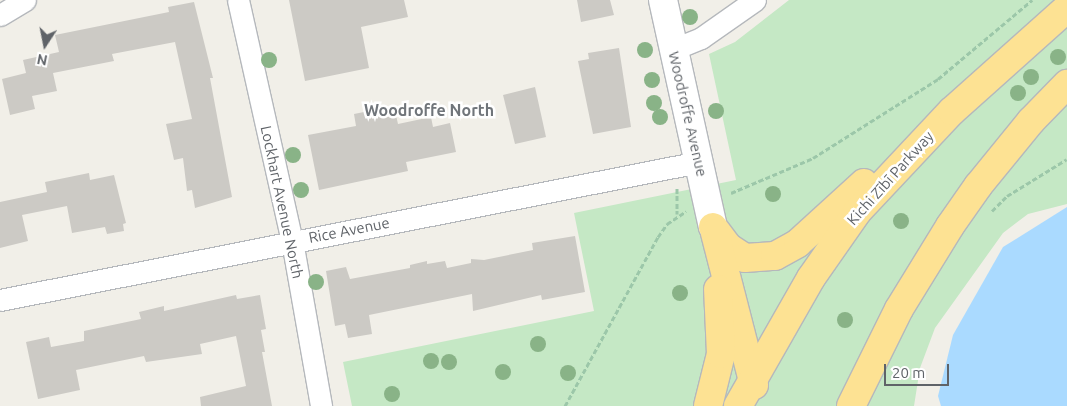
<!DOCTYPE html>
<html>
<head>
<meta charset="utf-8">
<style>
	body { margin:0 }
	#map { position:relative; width:1067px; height:406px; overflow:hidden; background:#f1efe8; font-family:Ubuntu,sans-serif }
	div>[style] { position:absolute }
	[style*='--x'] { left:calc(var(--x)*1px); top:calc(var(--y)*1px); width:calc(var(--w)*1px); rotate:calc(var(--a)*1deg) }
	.green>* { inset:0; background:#c5e8c5 }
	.water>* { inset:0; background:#aadaff }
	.building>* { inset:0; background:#cccac5 }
	.path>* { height:3px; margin-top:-1.5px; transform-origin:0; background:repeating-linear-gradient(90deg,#9cc7a9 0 5px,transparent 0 7.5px) }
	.roads { filter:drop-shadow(1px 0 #b5b8bc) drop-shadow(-1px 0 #b5b8bc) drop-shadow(0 1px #b5b8bc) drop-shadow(0 -1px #b5b8bc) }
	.street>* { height:21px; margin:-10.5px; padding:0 10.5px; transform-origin:10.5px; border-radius:10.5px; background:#fff }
	.secondary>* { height:28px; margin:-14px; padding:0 14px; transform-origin:14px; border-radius:14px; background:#fff }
	.highway>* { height:28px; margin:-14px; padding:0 14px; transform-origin:14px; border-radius:14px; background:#fde293 }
	.trees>* { width:16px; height:16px; margin:-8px; border-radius:50%; background:#89b387 }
	span { translate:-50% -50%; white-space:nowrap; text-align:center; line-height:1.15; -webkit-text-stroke:5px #fff; paint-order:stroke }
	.street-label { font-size:15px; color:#5f6368 }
	.neighbourhood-label { font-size:16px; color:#70757a; font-weight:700 }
	.north { position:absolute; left:20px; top:20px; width:50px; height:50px; -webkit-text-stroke:4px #fff; paint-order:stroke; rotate:191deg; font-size:14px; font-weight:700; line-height:20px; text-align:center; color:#5f6368 }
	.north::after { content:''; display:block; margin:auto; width:18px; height:22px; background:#5f6368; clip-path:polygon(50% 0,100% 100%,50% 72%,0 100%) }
	.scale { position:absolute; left:884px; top:364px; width:65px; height:22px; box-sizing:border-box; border:2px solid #5f6368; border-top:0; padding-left:6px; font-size:15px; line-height:18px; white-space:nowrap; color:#5f6368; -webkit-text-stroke:4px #fff; paint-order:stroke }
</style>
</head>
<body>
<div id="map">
	<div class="green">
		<div style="clip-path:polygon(789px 0,1067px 0,1067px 204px,1028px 214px,1003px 233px,935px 328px,920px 368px,914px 406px,352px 406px,343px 362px,594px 311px,574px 213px,736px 180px,709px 54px,735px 42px)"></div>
	</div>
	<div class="water">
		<div style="clip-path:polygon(1067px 207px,1067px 406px,941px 406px,938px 396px,953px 335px,1003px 247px)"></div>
	</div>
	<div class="building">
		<div style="clip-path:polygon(289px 0,404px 0,408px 17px,361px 27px,369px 68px,305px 81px)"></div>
		<div style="clip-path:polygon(577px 0,610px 0,614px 15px,581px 22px)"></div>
		<div style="clip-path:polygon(194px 2px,213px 78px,210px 78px,232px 197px,195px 208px,192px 190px,187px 191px,183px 158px,174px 160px,166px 124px,192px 119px,175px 42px,112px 54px,114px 61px,53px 73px,57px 91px,32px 96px,35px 109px,10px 115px,2px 79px,26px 73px,23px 60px,59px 52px,55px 35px,169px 12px,168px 7px)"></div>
		<div style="clip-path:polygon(619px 48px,631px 127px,593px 134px,578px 61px,589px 59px,588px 53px)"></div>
		<div style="clip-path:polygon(535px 87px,546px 137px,515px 144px,503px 95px)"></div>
		<div style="clip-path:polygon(394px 106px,398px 124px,431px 117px,433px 127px,450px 123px,456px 152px,406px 162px,408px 171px,319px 190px,308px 135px,356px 126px,354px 114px)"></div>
		<div style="clip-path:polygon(89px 173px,90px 180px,114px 175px,126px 223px,123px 224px,124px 231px,107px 234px,105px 227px,72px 233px,67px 206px,22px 215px,28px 241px,0 248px,0 202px,47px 192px,45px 182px)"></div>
		<div style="clip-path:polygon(575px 236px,585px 292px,542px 300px,541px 295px,473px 311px,472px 294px,369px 315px,372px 334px,348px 338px,345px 324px,335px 326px,326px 271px,346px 267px,350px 279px,410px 268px,410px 265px,427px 261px,427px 264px,445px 261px,447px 268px,471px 263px,471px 259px,484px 260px,533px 250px,532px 243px)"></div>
		<div style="clip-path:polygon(236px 295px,237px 299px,260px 295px,266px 329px,261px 330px,265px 352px,262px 352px,272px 406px,201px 406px,200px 397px,246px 386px,236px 336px,200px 344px,202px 354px,146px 362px,144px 356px,76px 370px,80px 390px,38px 399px,26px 342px,49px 337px,51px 347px,84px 341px,84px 331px,141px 319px,139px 312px,164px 306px,164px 311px)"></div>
	</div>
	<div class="path">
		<div style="--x:677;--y:188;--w:26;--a:90"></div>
		<div style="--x:731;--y:193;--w:89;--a:-23.1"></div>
		<div style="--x:813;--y:158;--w:148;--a:-32.3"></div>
		<div style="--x:938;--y:79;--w:123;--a:-40"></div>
		<div style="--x:992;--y:211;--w:21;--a:-45"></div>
		<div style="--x:1007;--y:196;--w:70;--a:-31.7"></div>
		<div style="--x:565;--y:406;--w:193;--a:-61.2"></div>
		<div style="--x:658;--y:237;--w:16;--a:-55"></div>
		<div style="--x:667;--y:224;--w:23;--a:-34"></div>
	</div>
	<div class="roads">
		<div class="street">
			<div style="--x:238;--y:0;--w:247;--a:77.4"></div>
			<div style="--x:292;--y:241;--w:168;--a:80"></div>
			<div style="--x:0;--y:15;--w:29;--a:-31"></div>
			<div style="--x:674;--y:49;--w:29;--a:-22"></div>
			<div style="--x:701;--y:38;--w:66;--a:-35.1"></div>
			<div style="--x:0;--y:300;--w:712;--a:-11.17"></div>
		</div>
		<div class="secondary">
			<div style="--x:663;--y:0;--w:232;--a:77.6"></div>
		</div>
		<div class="highway">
			<div style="--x:713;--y:227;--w:25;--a:53"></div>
			<div style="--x:728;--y:247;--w:20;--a:33"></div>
			<div style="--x:745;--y:258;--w:30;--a:-4"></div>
			<div style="--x:775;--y:256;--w:26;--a:-29"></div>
			<div style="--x:798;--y:243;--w:89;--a:-42.3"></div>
			<div style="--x:715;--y:233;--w:157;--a:75.6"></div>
			<div style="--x:708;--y:406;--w:54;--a:-76"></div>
			<div style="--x:721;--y:354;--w:65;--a:-92.6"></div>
			<div style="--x:738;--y:406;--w:147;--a:-60.3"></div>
			<div style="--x:811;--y:278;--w:80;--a:-55.1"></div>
			<div style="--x:857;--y:212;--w:139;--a:-46.8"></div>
			<div style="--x:952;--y:111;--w:154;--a:-41.8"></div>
			<div style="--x:851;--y:406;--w:108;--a:-63.7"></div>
			<div style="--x:899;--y:309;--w:97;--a:-58.4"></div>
			<div style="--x:950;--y:226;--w:49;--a:-55"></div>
			<div style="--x:978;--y:186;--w:84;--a:-50.8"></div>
			<div style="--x:1031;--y:121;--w:52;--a:-45.8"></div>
		</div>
	</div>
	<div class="trees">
		<div style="left:690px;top:17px"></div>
		<div style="left:645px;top:50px"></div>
		<div style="left:1058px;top:57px"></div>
		<div style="left:269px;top:60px"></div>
		<div style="left:1031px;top:77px"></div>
		<div style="left:652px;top:80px"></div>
		<div style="left:1018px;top:93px"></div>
		<div style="left:654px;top:103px"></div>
		<div style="left:716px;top:111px"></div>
		<div style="left:660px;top:117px"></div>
		<div style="left:293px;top:155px"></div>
		<div style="left:301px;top:190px"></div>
		<div style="left:773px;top:194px"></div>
		<div style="left:901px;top:221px"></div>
		<div style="left:316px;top:282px"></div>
		<div style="left:680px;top:293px"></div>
		<div style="left:845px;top:320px"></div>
		<div style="left:538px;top:344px"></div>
		<div style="left:431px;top:361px"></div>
		<div style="left:449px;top:362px"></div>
		<div style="left:503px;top:372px"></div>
		<div style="left:568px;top:373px"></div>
		<div style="left:392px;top:394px"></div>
	</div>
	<div class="street-label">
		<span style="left:688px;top:114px;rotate:77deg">Woodroffe Avenue</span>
		<span style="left:890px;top:178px;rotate:-48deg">Kichi Zībī Parkway</span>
		<span style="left:282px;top:202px;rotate:78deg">Lockhart Avenue North</span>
		<span style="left:349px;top:230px;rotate:-11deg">Rice Avenue</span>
	</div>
	<div class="neighbourhood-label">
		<span style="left:429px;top:110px">Woodroffe North</span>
	</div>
	<div class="north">N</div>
	<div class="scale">20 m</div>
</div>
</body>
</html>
